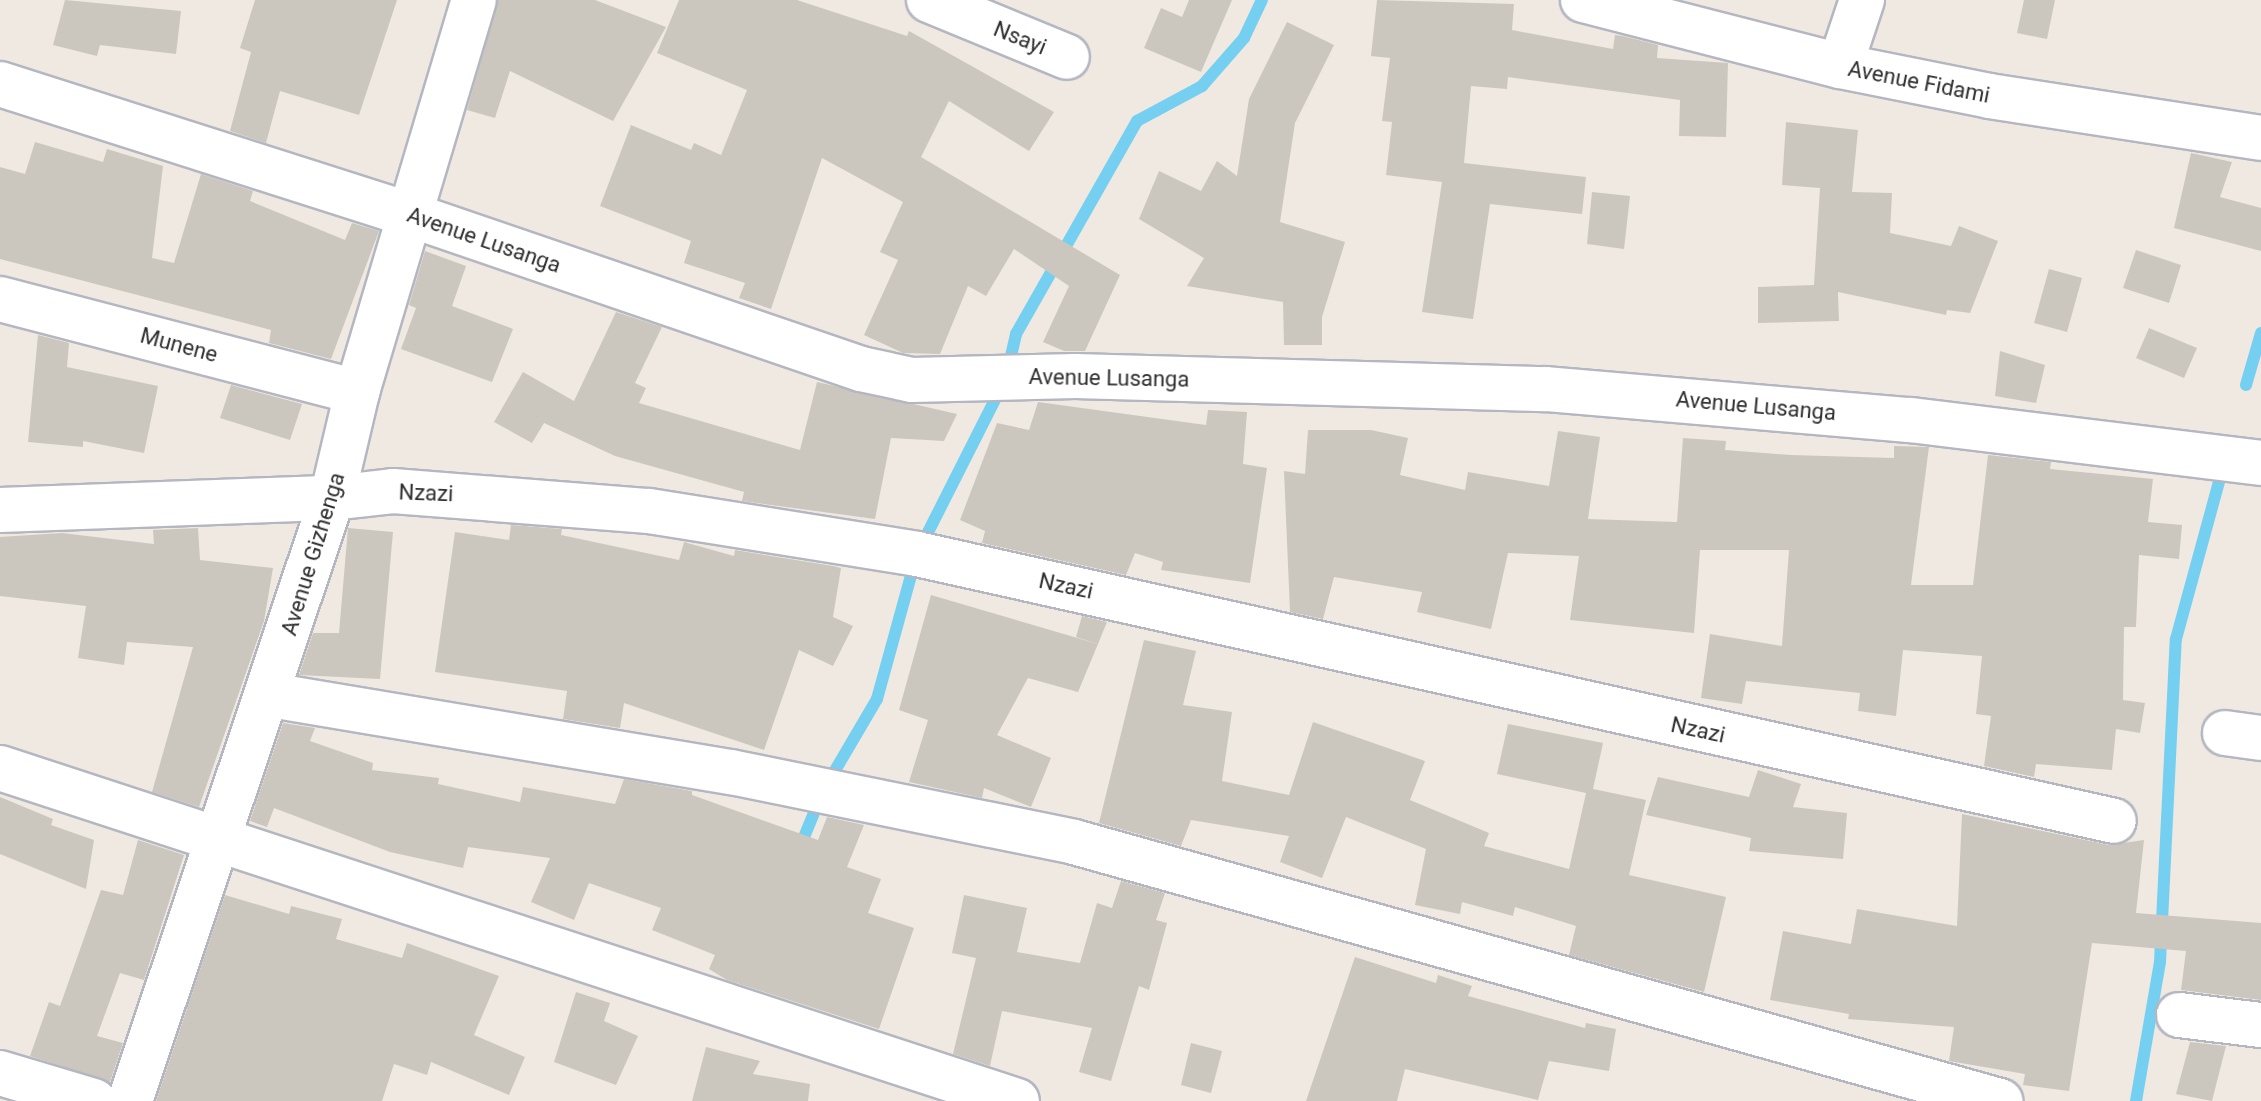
<!DOCTYPE html>
<html>
<head>
<meta charset="utf-8">
<style>
	body { margin:0 }
	#map { position:relative; width:2261px; height:1101px; overflow:hidden; background:#efe9e1; font-family:Roboto,sans-serif }
	div>[style] { position:absolute }
	[style*='--x'] { left:calc(var(--x)*1px); top:calc(var(--y)*1px); width:calc(var(--w)*1px); rotate:calc(var(--a)*1deg) }
	.stream>* { height:12px; margin:-6px; padding:0 6px; transform-origin:6px; border-radius:6px; background:#75cff0 }
	.building>* { inset:0; background:#cbc7bf }
	.roads { filter:drop-shadow(2px 0 #b4b7c1) drop-shadow(-2px 0 #b4b7c1) drop-shadow(0 2px #b4b7c1) drop-shadow(0 -2px #b4b7c1) }
	.street>* { height:44px; margin:-22px; padding:0 22px; transform-origin:22px; border-radius:22px; background:#fff }
	span { translate:-50% -50%; white-space:nowrap; text-align:center; line-height:1.15; -webkit-text-stroke:6px #fff; paint-order:stroke }
	.street-label { font-size:22px; color:#2e2e2e }
</style>
</head>
<body>
<div id="map">
	<div class="stream">
		<div style="--x:1008;--y:369;--w:36;--a:-77"></div>
		<div style="--x:1016;--y:334;--w:245;--a:-60.4"></div>
		<div style="--x:1137;--y:121;--w:74;--a:-28.3"></div>
		<div style="--x:1202;--y:86;--w:64;--a:-48.8"></div>
		<div style="--x:1244;--y:38;--w:42;--a:-64.7"></div>
		<div style="--x:2246;--y:385;--w:54;--a:-73.9"></div>
		<div style="--x:800;--y:847;--w:61;--a:-67.7"></div>
		<div style="--x:823;--y:791;--w:107;--a:-59.6"></div>
		<div style="--x:877;--y:699;--w:150;--a:-74.6"></div>
		<div style="--x:917;--y:554;--w:188;--a:-63.2"></div>
		<div style="--x:2136;--y:1101;--w:141;--a:-80.2"></div>
		<div style="--x:2160;--y:962;--w:323;--a:-87.2"></div>
		<div style="--x:2176;--y:639;--w:167;--a:-74.7"></div>
	</div>
	<div class="building">
		<div style="clip-path:polygon(65px 0,181px 11px,176px 54px,100px 45px,97px 56px,53px 45px)"></div>
		<div style="clip-path:polygon(255px 0,397px 0,359px 115px,280px 91px,266px 143px,230px 131px,251px 52px,240px 48px)"></div>
		<div style="clip-path:polygon(498px 0,595px 0,666px 27px,613px 121px,510px 71px,495px 118px,467px 110px)"></div>
		<div style="clip-path:polygon(679px 0,797px 0,907px 36px,909px 31px,1054px 112px,1029px 151px,949px 101px,921px 157px,1120px 275px,1085px 351px,1064px 351px,1043px 342px,1069px 286px,1014px 249px,986px 296px,968px 286px,940px 354px,903px 353px,864px 335px,898px 260px,880px 252px,903px 202px,822px 158px,771px 309px,739px 298px,745px 283px,684px 263px,691px 241px,600px 206px,631px 125px,691px 150px,694px 143px,721px 155px,747px 90px,657px 53px)"></div>
		<div style="clip-path:polygon(1189px 0,1232px 0,1201px 72px,1144px 48px,1161px 8px,1182px 17px)"></div>
		<div style="clip-path:polygon(1377px 0,1514px 4px,1512px 30px,1613px 49px,1615px 35px,1623px 36px,1658px 45px,1657px 58px,1728px 63px,1726px 137px,1679px 136px,1680px 100px,1508px 77px,1507px 89px,1471px 86px,1464px 163px,1586px 177px,1582px 214px,1490px 204px,1473px 319px,1422px 312px,1442px 182px,1386px 175px,1392px 122px,1382px 121px,1390px 58px,1371px 56px)"></div>
		<div style="clip-path:polygon(2024px 0,2055px 0,2047px 39px,2017px 33px)"></div>
		<div style="clip-path:polygon(1287px 22px,1334px 45px,1295px 123px,1280px 222px,1345px 242px,1322px 317px,1322px 345px,1284px 345px,1283px 302px,1187px 286px,1204px 258px,1139px 219px,1159px 171px,1201px 191px,1217px 161px,1237px 176px,1249px 99px)"></div>
		<div style="clip-path:polygon(1786px 122px,1858px 130px,1852px 192px,1892px 193px,1890px 233px,1951px 246px,1959px 226px,1998px 241px,1970px 313px,1947px 310px,1946px 315px,1838px 292px,1839px 321px,1758px 323px,1758px 287px,1814px 285px,1820px 188px,1782px 185px)"></div>
		<div style="clip-path:polygon(35px 142px,103px 162px,107px 149px,163px 166px,152px 258px,174px 263px,201px 174px,253px 191px,250px 201px,345px 240px,352px 223px,379px 231px,331px 359px,269px 343px,271px 330px,0 259px,0 167px,25px 174px)"></div>
		<div style="clip-path:polygon(2191px 153px,2232px 162px,2220px 197px,2261px 208px,2261px 251px,2174px 228px)"></div>
		<div style="clip-path:polygon(1592px 192px,1630px 196px,1624px 249px,1587px 244px)"></div>
		<div style="clip-path:polygon(2136px 250px,2181px 265px,2169px 303px,2123px 288px)"></div>
		<div style="clip-path:polygon(425px 251px,466px 266px,452px 306px,513px 329px,492px 382px,401px 349px,416px 308px,409px 305px)"></div>
		<div style="clip-path:polygon(2049px 269px,2082px 278px,2067px 332px,2034px 323px)"></div>
		<div style="clip-path:polygon(616px 312px,662px 327px,635px 383px,646px 388px,639px 403px,800px 450px,817px 382px,957px 414px,944px 441px,891px 438px,875px 519px,742px 501px,744px 492px,615px 456px,544px 423px,532px 443px,494px 422px,523px 372px,574px 401px)"></div>
		<div style="clip-path:polygon(2149px 328px,2197px 348px,2184px 378px,2136px 358px)"></div>
		<div style="clip-path:polygon(38px 335px,69px 343px,67px 367px,158px 386px,144px 453px,83px 441px,83px 447px,28px 442px)"></div>
		<div style="clip-path:polygon(2000px 351px,2045px 365px,2036px 403px,1995px 396px)"></div>
		<div style="clip-path:polygon(231px 385px,302px 404px,290px 440px,220px 418px)"></div>
		<div style="clip-path:polygon(1038px 402px,1206px 425px,1208px 410px,1247px 412px,1243px 464px,1267px 468px,1250px 583px,1161px 570px,1163px 562px,1135px 553px,1126px 575px,982px 543px,985px 531px,960px 520px,997px 423px,1029px 430px)"></div>
		<div style="clip-path:polygon(1308px 430px,1371px 430px,1408px 438px,1400px 475px,1465px 490px,1468px 472px,1549px 486px,1558px 431px,1600px 437px,1588px 519px,1677px 522px,1683px 438px,1726px 441px,1725px 450px,1791px 455px,1894px 458px,1894px 446px,1929px 447px,1911px 585px,1973px 585px,1988px 455px,2051px 462px,2050px 469px,2153px 479px,2148px 522px,2182px 525px,2179px 559px,2139px 555px,2136px 627px,2124px 627px,2123px 700px,2145px 703px,2140px 733px,2116px 729px,2112px 770px,2036px 764px,2034px 777px,1984px 766px,1991px 716px,1976px 714px,1982px 656px,1903px 650px,1896px 716px,1858px 711px,1860px 693px,1746px 681px,1742px 704px,1701px 698px,1710px 634px,1782px 646px,1789px 550px,1700px 550px,1694px 633px,1570px 620px,1579px 556px,1508px 553px,1491px 629px,1417px 612px,1422px 592px,1334px 577px,1323px 619px,1290px 612px,1284px 471px,1305px 474px)"></div>
		<div style="clip-path:polygon(511px 525px,562px 529px,561px 535px,679px 560px,684px 542px,734px 556px,735px 550px,833px 566px,841px 568px,833px 617px,853px 626px,833px 666px,799px 650px,764px 750px,624px 703px,620px 728px,563px 719px,567px 691px,435px 672px,455px 532px,509px 540px)"></div>
		<div style="clip-path:polygon(198px 528px,200px 560px,273px 568px,264px 621px,199px 807px,152px 792px,193px 647px,127px 642px,124px 665px,78px 658px,86px 606px,0 596px,0 537px,62px 533px,154px 544px,153px 530px)"></div>
		<div style="clip-path:polygon(348px 528px,393px 532px,380px 679px,299px 675px,313px 633px,339px 633px)"></div>
		<div style="clip-path:polygon(931px 595px,1098px 644px,1078px 692px,1028px 678px,997px 735px,1051px 758px,1031px 807px,984px 788px,982px 798px,909px 782px,928px 720px,899px 710px)"></div>
		<div style="clip-path:polygon(1082px 616px,1107px 622px,1098px 644px,1076px 637px)"></div>
		<div style="clip-path:polygon(1144px 640px,1196px 651px,1183px 705px,1232px 712px,1222px 781px,1289px 795px,1313px 722px,1425px 761px,1410px 800px,1489px 833px,1484px 846px,1569px 869px,1586px 793px,1497px 774px,1508px 724px,1603px 743px,1593px 789px,1646px 800px,1629px 875px,1726px 897px,1704px 992px,1569px 955px,1576px 926px,1515px 907px,1513px 916px,1462px 902px,1460px 914px,1415px 905px,1426px 849px,1346px 817px,1322px 878px,1280px 862px,1289px 836px,1191px 820px,1181px 846px,1099px 823px)"></div>
		<div style="clip-path:polygon(283px 723px,315px 728px,310px 741px,373px 763px,372px 770px,439px 778px,438px 784px,520px 802px,523px 787px,615px 804px,624px 779px,692px 791px,692px 795px,818px 840px,827px 817px,864px 825px,847px 867px,881px 879px,868px 913px,914px 928px,879px 1029px,727px 980px,709px 969px,715px 955px,652px 930px,661px 908px,589px 883px,574px 920px,531px 902px,550px 858px,468px 847px,463px 868px,390px 852px,274px 808px,267px 827px,250px 821px)"></div>
		<div style="clip-path:polygon(1758px 770px,1801px 784px,1793px 807px,1847px 813px,1843px 859px,1749px 851px,1751px 838px,1646px 815px,1658px 777px,1749px 797px)"></div>
		<div style="clip-path:polygon(0 797px,53px 819px,51px 825px,94px 840px,86px 889px,0 854px)"></div>
		<div style="clip-path:polygon(1962px 814px,2109px 845px,2144px 840px,2136px 913px,2261px 923px,2261px 1000px,2181px 990px,2186px 951px,2092px 943px,2069px 1091px,2023px 1085px,2025px 1074px,1949px 1061px,1954px 1027px,1848px 1019px,1849px 1014px,1770px 1000px,1783px 931px,1851px 944px,1857px 909px,1957px 926px)"></div>
		<div style="clip-path:polygon(138px 840px,184px 855px,144px 980px,120px 973px,97px 1036px,123px 1043px,110px 1082px,30px 1056px,49px 1002px,60px 1006px,101px 890px,123px 895px)"></div>
		<div style="clip-path:polygon(1121px 881px,1165px 893px,1156px 920px,1167px 923px,1149px 990px,1139px 986px,1111px 1081px,1079px 1072px,1092px 1028px,1002px 1011px,990px 1066px,953px 1054px,976px 958px,952px 953px,964px 895px,1027px 908px,1017px 952px,1080px 963px,1097px 903px,1112px 908px)"></div>
		<div style="clip-path:polygon(225px 895px,289px 914px,291px 906px,342px 919px,336px 939px,402px 958px,407px 943px,499px 976px,474px 1035px,525px 1057px,509px 1095px,431px 1062px,427px 1075px,394px 1064px,382px 1101px,156px 1101px)"></div>
		<div style="clip-path:polygon(1355px 957px,1436px 983px,1438px 975px,1472px 986px,1468px 996px,1585px 1028px,1586px 1023px,1616px 1029px,1609px 1071px,1549px 1061px,1538px 1100px,1405px 1069px,1397px 1101px,1306px 1101px)"></div>
		<div style="clip-path:polygon(576px 992px,610px 1003px,604px 1021px,638px 1036px,616px 1085px,554px 1062px)"></div>
		<div style="clip-path:polygon(2190px 1042px,2226px 1046px,2212px 1101px,2176px 1094px)"></div>
		<div style="clip-path:polygon(1191px 1043px,1222px 1051px,1211px 1093px,1181px 1085px)"></div>
		<div style="clip-path:polygon(706px 1047px,760px 1061px,753px 1074px,810px 1084px,808px 1101px,692px 1101px)"></div>
	</div>
	<div class="roads">
		<div class="street">
			<div style="--x:929;--y:0;--w:149;--a:22.4"></div>
			<div style="--x:1583;--y:0;--w:265;--a:14.4"></div>
			<div style="--x:1840;--y:66;--w:153;--a:11.3"></div>
			<div style="--x:1990;--y:96;--w:274;--a:8.8"></div>
			<div style="--x:1840;--y:66;--w:70;--a:-71.6"></div>
			<div style="--x:0;--y:84;--w:431;--a:17.7"></div>
			<div style="--x:411;--y:215;--w:476;--a:18.9"></div>
			<div style="--x:861;--y:369;--w:52;--a:12.2"></div>
			<div style="--x:912;--y:380;--w:163;--a:-1.4"></div>
			<div style="--x:1075;--y:376;--w:471;--a:1.6"></div>
			<div style="--x:1546;--y:389;--w:366;--a:4.9"></div>
			<div style="--x:1911;--y:420;--w:353;--a:7"></div>
			<div style="--x:0;--y:299;--w:369;--a:14.6"></div>
			<div style="--x:0;--y:510;--w:332;--a:-2.1"></div>
			<div style="--x:332;--y:498;--w:61;--a:-6.5"></div>
			<div style="--x:393;--y:491;--w:257;--a:4.5"></div>
			<div style="--x:649;--y:511;--w:271;--a:9.1"></div>
			<div style="--x:917;--y:554;--w:1226;--a:12.57"></div>
			<div style="--x:270;--y:695;--w:467;--a:9.5"></div>
			<div style="--x:731;--y:772;--w:350;--a:11.5"></div>
			<div style="--x:1074;--y:842;--w:962;--a:15.63"></div>
			<div style="--x:2225;--y:733;--w:36;--a:8"></div>
			<div style="--x:0;--y:768;--w:1070;--a:18.13"></div>
			<div style="--x:2179;--y:1015;--w:83;--a:7"></div>
			<div style="--x:0;--y:1073;--w:98;--a:16.6"></div>
			<div style="--x:130;--y:1101;--w:636;--a:-71.48"></div>
			<div style="--x:332;--y:498;--w:109;--a:-76.7"></div>
			<div style="--x:357;--y:392;--w:409;--a:-73.4"></div>
		</div>
	</div>
	<div class="street-label">
		<span style="left:1020px;top:38px;rotate:22deg">Nsayi</span>
		<span style="left:1919px;top:82px;rotate:11deg">Avenue Fidami</span>
		<span style="left:484px;top:240px;rotate:19deg">Avenue Lusanga</span>
		<span style="left:179px;top:345px;rotate:15deg">Munene</span>
		<span style="left:1109px;top:378px;rotate:1deg">Avenue Lusanga</span>
		<span style="left:1756px;top:406px;rotate:5deg">Avenue Lusanga</span>
		<span style="left:426px;top:493px;rotate:2deg">Nzazi</span>
		<span style="left:313px;top:554px;rotate:-73deg">Avenue Gizhenga</span>
		<span style="left:1066px;top:586px;rotate:12deg">Nzazi</span>
		<span style="left:1698px;top:730px;rotate:12deg">Nzazi</span>
	</div>
</div>
</body>
</html>
